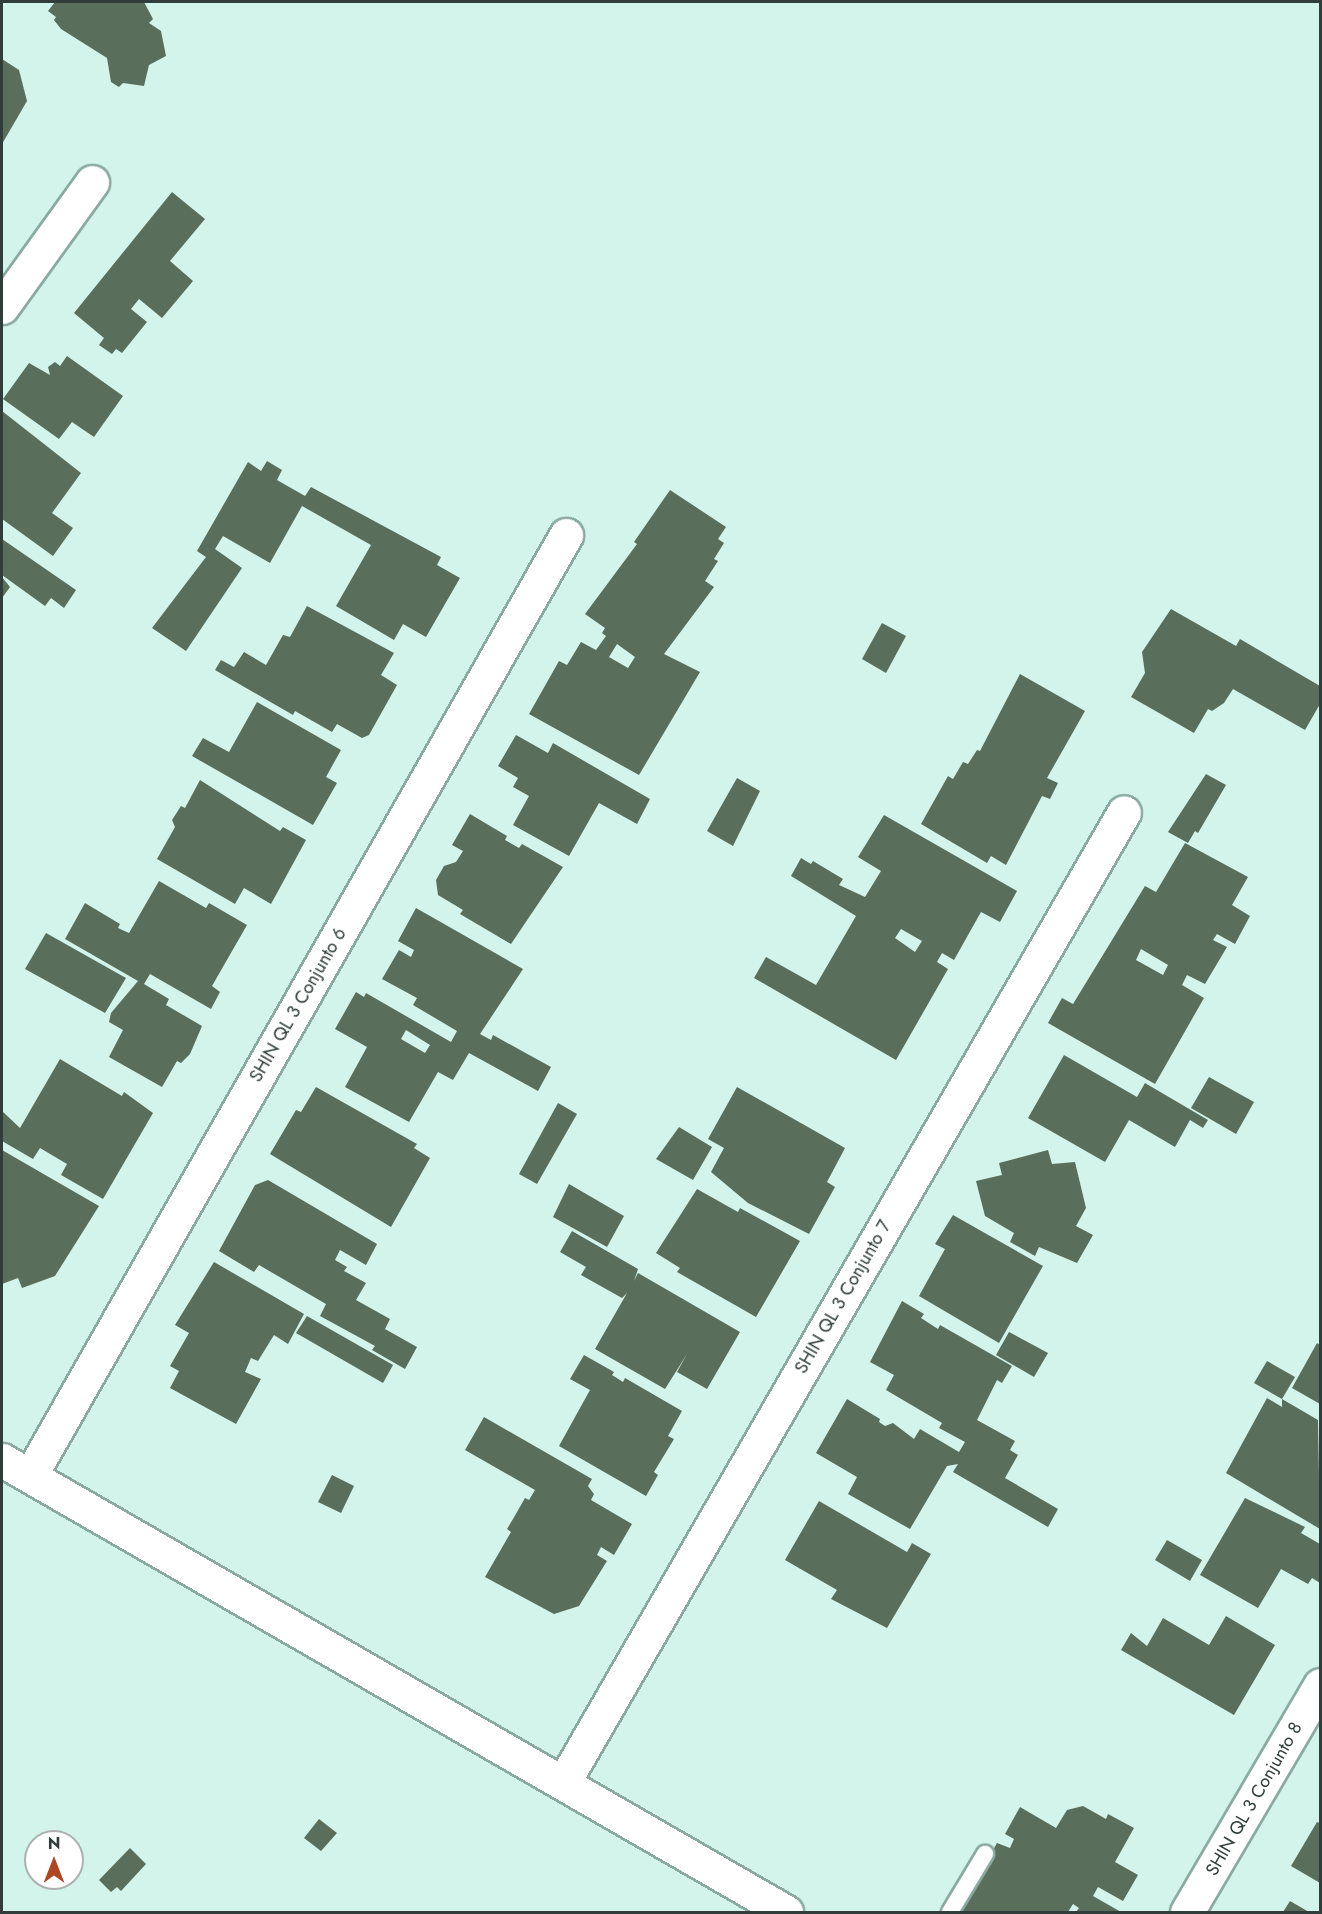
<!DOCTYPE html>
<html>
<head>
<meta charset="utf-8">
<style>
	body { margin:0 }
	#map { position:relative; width:1322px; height:1914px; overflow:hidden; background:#d3f4ea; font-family:Jost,sans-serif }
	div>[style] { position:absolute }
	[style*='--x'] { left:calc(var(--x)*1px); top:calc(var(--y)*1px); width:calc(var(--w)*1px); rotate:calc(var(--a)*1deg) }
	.building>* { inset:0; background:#596e5b }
	.roads { filter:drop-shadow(2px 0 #8aaaa1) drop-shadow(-2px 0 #8aaaa1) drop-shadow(0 2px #8aaaa1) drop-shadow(0 -2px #8aaaa1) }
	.lane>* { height:16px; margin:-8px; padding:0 8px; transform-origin:8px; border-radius:8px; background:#fff }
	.street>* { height:33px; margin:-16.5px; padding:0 16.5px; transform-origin:16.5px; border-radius:16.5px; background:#fff }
	.secondary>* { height:33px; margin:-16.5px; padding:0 16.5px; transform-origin:16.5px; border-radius:16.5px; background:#fff }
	span { translate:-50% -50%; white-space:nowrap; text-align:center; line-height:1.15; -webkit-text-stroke:6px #fff; paint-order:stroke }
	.street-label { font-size:18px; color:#303d3a }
	.frame { position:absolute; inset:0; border:3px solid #303d3a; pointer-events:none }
	.north { position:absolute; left:24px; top:1830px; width:60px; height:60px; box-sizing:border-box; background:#fff; border:2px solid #acb1b0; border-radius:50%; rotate:0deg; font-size:16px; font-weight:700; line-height:24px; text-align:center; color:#303d3a }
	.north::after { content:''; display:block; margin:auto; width:21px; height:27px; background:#ae4722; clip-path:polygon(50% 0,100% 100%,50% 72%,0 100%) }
</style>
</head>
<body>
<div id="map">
	<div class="building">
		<div style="clip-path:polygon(55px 2px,144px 2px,153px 19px,149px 23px,161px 31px,166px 56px,149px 65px,144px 86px,123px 83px,119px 87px,111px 82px,107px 58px,61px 29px,54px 20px,56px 17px,48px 11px)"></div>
		<div style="clip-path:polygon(2px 59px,19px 70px,27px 101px,2px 144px)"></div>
		<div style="clip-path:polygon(172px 192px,205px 219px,170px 261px,193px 281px,162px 318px,139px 299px,131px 309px,147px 322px,122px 353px,116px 349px,112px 354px,99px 345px,104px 338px,74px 313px)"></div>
		<div style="clip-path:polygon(67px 356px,123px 396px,94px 437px,72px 422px,59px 439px,3px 399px,29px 363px,50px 375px,48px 367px,55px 362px,60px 366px)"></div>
		<div style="clip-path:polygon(2px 411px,81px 473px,52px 513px,73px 528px,53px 556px,2px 519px)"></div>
		<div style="clip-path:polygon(267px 461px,282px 470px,277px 480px,305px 496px,311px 487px,441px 557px,437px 565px,460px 578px,426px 637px,403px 624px,394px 640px,336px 606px,371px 545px,302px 506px,270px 563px,223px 536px,215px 549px,242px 568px,186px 651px,152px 628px,206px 557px,197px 551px,248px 462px,261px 471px)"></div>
		<div style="clip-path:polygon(evenodd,670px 490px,726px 527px,718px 539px,724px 543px,714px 559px,718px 561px,705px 581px,714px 587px,664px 654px,700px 672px,639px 775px,529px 714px,559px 661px,567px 665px,581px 642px,596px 650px,606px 636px,602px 633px,605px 628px,585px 614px,637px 544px,634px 542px,670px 490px,617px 644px,635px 657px,628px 668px,609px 657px,617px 644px)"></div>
		<div style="clip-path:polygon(2px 539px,76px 590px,64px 608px,51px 598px,45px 606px,2px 575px)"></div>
		<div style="clip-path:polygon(2px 577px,10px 587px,2px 598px)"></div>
		<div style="clip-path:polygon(307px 606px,394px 653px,381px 675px,397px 685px,369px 735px,362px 738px,337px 724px,332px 732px,295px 711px,293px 715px,215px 670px,221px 660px,234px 667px,244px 652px,266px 665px,283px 635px,290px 637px)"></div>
		<div style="clip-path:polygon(1171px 609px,1236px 646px,1240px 639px,1320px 686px,1320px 704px,1305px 730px,1233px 689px,1224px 703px,1212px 711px,1208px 709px,1194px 733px,1131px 697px,1145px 673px,1142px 652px)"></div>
		<div style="clip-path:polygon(882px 623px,906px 636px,886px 673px,862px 659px)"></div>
		<div style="clip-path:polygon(1020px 674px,1085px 711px,1047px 778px,1058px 783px,1050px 799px,1042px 796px,1006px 865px,991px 856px,987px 863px,921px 824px,948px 776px,953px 779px,963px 762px,968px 764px,977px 750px,980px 751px)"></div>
		<div style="clip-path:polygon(257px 702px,341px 750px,326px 777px,337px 783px,313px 825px,192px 756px,203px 738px,229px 752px)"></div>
		<div style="clip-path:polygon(516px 735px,548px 753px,553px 743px,650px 799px,637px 824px,599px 803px,569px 856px,513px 825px,529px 796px,513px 787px,518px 778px,498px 766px)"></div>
		<div style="clip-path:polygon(1206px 774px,1226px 785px,1198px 833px,1195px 831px,1188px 843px,1168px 832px)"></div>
		<div style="clip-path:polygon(737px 778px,760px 791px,733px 846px,707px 831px)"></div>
		<div style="clip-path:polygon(200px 780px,280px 831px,283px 827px,306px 840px,271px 904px,244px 888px,235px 904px,157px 859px,175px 827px,172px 820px,181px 806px,185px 808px)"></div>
		<div style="clip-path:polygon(470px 814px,507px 836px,505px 840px,519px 848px,522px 844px,563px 867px,511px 944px,460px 914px,463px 910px,438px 895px,436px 880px,444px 866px,456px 862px,463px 851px,452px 845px)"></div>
		<div style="clip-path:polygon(evenodd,884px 815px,1017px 891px,1000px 922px,981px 912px,954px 960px,942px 953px,937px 962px,948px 969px,896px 1060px,754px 978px,766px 957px,816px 985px,856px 916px,791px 876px,801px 858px,811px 864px,813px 861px,843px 879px,839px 885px,865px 897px,881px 871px,858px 857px,884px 815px,901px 929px,922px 941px,915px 952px,895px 938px,901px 929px)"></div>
		<div style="clip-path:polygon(evenodd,1185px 843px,1248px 877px,1232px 905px,1250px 916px,1235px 944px,1217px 934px,1213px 940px,1227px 947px,1205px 984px,1187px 975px,1182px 985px,1204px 998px,1155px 1084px,1048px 1023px,1062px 998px,1073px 1004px,1145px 886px,1156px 892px,1185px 843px,1141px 949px,1168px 965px,1163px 975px,1136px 960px,1141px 949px)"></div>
		<div style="clip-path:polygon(159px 881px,206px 908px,209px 903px,247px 925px,212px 986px,220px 992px,211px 1009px,150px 974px,144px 984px,169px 999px,166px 1005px,202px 1026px,190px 1054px,181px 1063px,177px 1061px,162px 1087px,109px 1057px,123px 1030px,109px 1022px,111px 1013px,138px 981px,65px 939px,85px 903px,120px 924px,118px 928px,129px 933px)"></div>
		<div style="clip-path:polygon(evenodd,416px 908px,523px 969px,480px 1034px,491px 1040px,493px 1035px,551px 1067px,538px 1091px,469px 1053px,453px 1080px,438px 1072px,409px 1122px,345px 1087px,367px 1047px,335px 1029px,356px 992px,364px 997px,366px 993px,451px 1042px,457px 1031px,413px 1005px,417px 998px,382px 979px,399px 950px,411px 957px,414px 950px,398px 941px,416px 908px,406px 1030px,430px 1045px,425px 1053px,401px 1039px,406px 1030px)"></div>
		<div style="clip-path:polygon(46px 933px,126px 978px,105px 1013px,25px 969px)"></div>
		<div style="clip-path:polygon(1064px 1055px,1137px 1097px,1145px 1083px,1208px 1120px,1203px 1128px,1190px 1120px,1175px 1147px,1129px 1120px,1105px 1162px,1028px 1118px)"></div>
		<div style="clip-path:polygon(60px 1059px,122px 1096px,124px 1092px,153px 1113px,103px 1199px,61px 1175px,67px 1164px,40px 1148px,33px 1159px,2px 1141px,2px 1111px,20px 1128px)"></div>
		<div style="clip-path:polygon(1209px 1077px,1254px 1102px,1236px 1134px,1191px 1108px)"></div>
		<div style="clip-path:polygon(316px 1087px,417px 1144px,414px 1148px,430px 1158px,391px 1227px,270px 1154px,296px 1110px,301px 1112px)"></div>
		<div style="clip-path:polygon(737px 1087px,845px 1148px,827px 1182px,835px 1187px,809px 1234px,748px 1203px,711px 1172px,724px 1148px,708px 1139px)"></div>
		<div style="clip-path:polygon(558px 1103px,577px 1114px,537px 1184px,519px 1174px)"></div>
		<div style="clip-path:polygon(679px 1127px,712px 1147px,693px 1180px,656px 1159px)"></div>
		<div style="clip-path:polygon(2px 1150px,99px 1206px,55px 1276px,22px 1288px,18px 1278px,2px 1284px)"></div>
		<div style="clip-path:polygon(1048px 1150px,1052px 1164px,1075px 1162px,1086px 1208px,1076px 1226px,1093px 1235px,1077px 1263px,1039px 1247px,1035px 1256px,1010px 1242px,1014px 1233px,985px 1216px,976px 1181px,1002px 1175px,999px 1163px)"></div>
		<div style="clip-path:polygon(268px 1180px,377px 1244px,366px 1265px,340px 1250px,335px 1260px,347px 1267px,344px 1271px,366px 1283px,356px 1300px,390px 1319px,385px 1329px,417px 1347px,405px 1369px,372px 1350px,375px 1346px,320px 1316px,326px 1304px,259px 1265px,254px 1272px,219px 1251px,255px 1185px)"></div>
		<div style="clip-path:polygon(569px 1184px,624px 1216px,607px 1247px,553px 1217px)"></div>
		<div style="clip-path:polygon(697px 1189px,738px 1212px,740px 1208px,800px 1241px,756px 1317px,677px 1272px,680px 1268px,656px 1253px)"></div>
		<div style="clip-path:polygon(953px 1215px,1043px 1266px,999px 1343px,919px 1296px,945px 1249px,935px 1244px)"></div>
		<div style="clip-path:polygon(572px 1231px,638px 1269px,634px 1281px,638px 1273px,740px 1332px,707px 1389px,677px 1372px,687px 1354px,665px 1389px,595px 1349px,627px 1293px,622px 1298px,581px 1275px,586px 1267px,560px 1252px)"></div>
		<div style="clip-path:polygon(214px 1262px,304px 1314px,288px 1344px,274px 1335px,258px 1361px,251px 1358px,245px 1372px,261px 1379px,236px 1424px,170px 1388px,179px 1371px,170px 1366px,189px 1333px,175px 1325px)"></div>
		<div style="clip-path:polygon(902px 1301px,924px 1314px,921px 1318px,938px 1329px,940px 1325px,1012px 1366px,1002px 1383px,997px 1380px,977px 1420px,1015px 1441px,1010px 1450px,1018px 1455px,1005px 1478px,1058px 1509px,1048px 1527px,953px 1472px,958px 1464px,947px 1466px,910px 1529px,848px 1494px,857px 1477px,816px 1453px,847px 1399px,880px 1419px,879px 1422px,885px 1426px,893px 1423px,914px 1439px,920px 1429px,959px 1452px,965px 1442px,939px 1428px,942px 1423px,886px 1390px,894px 1375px,870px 1362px)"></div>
		<div style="clip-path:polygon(307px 1316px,393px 1365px,383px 1383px,296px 1333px)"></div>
		<div style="clip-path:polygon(1009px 1332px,1048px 1353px,1034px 1377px,996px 1355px)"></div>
		<div style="clip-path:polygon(1317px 1343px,1320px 1345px,1320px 1404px,1292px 1388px)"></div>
		<div style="clip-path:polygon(584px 1355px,614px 1372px,612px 1375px,623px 1382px,625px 1378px,682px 1411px,668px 1436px,674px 1439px,654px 1472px,658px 1475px,646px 1496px,559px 1446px,590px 1390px,570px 1379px)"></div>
		<div style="clip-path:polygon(1267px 1361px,1295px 1377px,1282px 1399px,1254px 1383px)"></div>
		<div style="clip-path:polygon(1267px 1398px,1282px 1407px,1282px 1399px,1318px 1420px,1320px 1529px,1226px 1473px)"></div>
		<div style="clip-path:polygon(484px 1417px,592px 1479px,588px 1486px,594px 1494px,591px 1500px,632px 1524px,614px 1555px,601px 1547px,597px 1555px,607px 1561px,579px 1606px,554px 1614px,485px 1577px,511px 1532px,507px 1529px,513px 1519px,525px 1498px,529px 1500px,535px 1490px,465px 1450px)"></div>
		<div style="clip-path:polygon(332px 1475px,354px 1486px,341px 1513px,318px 1502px)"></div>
		<div style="clip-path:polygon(1245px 1498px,1305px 1527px,1301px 1533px,1320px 1544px,1320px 1583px,1312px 1578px,1308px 1584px,1281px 1569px,1258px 1608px,1200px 1575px)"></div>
		<div style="clip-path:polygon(819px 1501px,907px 1552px,912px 1543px,931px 1554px,887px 1628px,831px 1599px,837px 1590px,785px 1560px)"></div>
		<div style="clip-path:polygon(1167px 1540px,1202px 1560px,1190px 1581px,1155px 1560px)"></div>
		<div style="clip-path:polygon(1226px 1616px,1275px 1645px,1234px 1715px,1121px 1650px,1131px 1633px,1147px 1646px,1163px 1618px,1209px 1645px)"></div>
		<div style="clip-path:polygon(1083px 1806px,1106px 1819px,1108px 1814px,1134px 1828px,1115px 1862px,1138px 1875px,1123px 1901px,1098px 1887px,1093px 1896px,1121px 1912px,1076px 1912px,1079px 1908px,1073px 1904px,1068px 1912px,958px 1912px,997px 1843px,1010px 1848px,1014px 1839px,1005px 1834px,1020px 1807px,1056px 1828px,1067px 1810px)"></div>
		<div style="clip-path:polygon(319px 1819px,337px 1833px,321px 1851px,304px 1838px)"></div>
		<div style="clip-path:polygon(1317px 1822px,1320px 1823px,1320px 1883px,1291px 1866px)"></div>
		<div style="clip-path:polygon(130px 1848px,146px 1864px,121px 1891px,117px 1887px,111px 1892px,99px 1880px)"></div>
		<div style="clip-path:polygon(1290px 1901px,1309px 1912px,1283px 1912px)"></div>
	</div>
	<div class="roads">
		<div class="lane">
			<div style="--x:950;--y:1912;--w:68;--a:-58.9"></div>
		</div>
		<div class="street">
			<div style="--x:2;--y:307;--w:154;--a:-54.2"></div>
			<div style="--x:30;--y:1476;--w:1083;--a:-60.33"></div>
			<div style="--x:563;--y:1783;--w:1121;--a:-59.98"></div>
			<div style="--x:1187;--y:1912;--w:263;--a:-59.6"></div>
		</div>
		<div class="secondary">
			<div style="--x:2;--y:1460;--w:905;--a:29.96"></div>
		</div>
	</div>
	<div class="street-label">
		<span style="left:298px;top:1005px;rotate:-60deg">SHIN QL 3 Conjunto 6</span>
		<span style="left:843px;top:1297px;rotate:-60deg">SHIN QL 3 Conjunto 7</span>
		<span style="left:1254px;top:1799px;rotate:-60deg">SHIN QL 3 Conjunto 8</span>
	</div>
	<div class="frame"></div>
	<div class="north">N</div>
</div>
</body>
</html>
